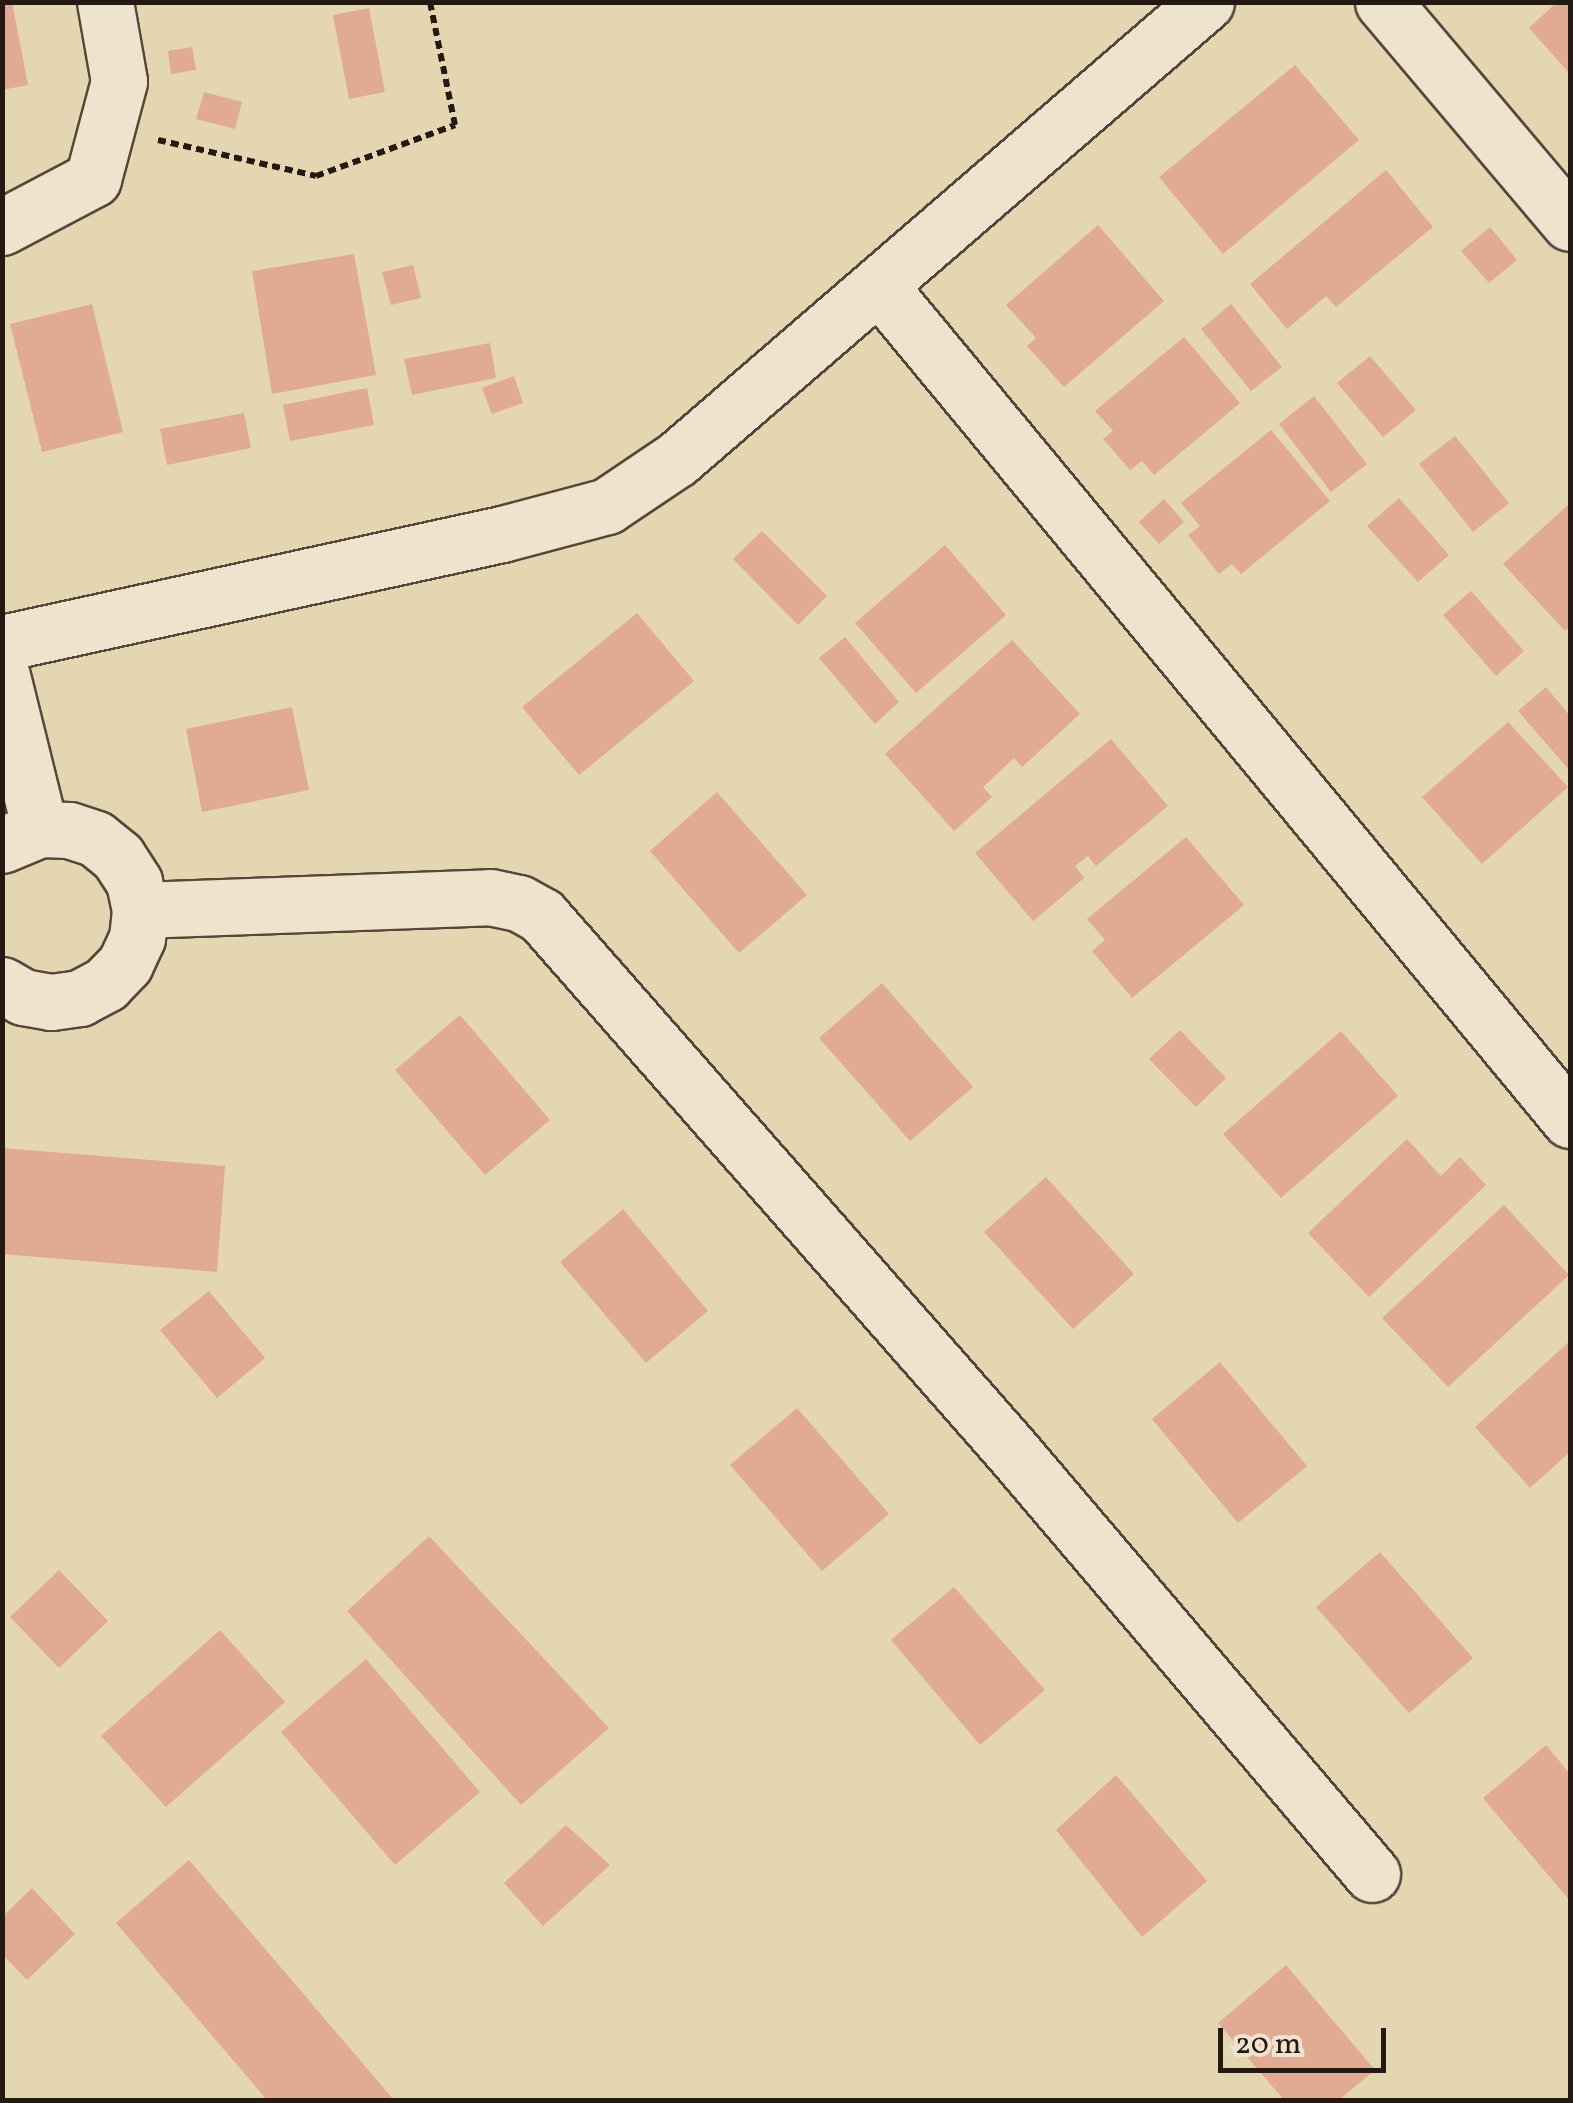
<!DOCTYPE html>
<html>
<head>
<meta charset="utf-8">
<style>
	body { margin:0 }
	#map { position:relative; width:1573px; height:2103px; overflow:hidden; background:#e5d6b2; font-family:Vollkorn,serif }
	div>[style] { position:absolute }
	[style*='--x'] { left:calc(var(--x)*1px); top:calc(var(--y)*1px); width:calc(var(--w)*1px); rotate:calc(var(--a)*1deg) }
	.building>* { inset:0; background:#e0aa95 }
	.path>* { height:6px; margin-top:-3px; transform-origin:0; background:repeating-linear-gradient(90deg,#251913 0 8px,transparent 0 13px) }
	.roads { filter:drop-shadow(2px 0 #55483b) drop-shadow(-2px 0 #55483b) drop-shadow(0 2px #55483b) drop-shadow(0 -2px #55483b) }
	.minor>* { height:55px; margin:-27.5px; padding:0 27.5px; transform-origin:27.5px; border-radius:27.5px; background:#eee4cd }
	span { translate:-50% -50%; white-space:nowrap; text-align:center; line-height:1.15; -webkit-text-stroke:9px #eee4cd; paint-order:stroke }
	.frame { position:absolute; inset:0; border:5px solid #251913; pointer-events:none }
	.scale { position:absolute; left:1218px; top:2028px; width:168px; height:45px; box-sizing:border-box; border:5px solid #251913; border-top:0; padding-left:12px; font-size:30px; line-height:35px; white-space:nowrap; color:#251913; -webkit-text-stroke:8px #eee4cd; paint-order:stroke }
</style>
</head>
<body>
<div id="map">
	<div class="building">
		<div style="clip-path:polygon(2px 2px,12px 2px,28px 85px,2px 90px)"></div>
		<div style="clip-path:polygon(1557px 2px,1570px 2px,1570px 74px,1529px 28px)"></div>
		<div style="clip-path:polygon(369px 8px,385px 92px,349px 99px,333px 15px)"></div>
		<div style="clip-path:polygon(192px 47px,196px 70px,171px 74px,168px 51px)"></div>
		<div style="clip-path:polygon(1295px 65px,1359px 140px,1223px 254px,1159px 177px)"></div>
		<div style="clip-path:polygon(204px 92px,242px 102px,235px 129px,196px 119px)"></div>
		<div style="clip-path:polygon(1386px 170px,1433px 227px,1336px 307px,1326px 296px,1287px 329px,1250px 284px)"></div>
		<div style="clip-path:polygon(1098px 225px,1164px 301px,1064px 387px,1027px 346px,1036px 338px,1006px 305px)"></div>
		<div style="clip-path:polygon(1490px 227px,1517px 260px,1489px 283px,1461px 251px)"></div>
		<div style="clip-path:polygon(354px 254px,376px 375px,272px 394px,252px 271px)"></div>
		<div style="clip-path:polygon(413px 265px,421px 298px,391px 305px,382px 272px)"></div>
		<div style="clip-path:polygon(92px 304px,123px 432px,42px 452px,10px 324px)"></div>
		<div style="clip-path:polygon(1231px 304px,1282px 367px,1251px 391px,1201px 329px)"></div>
		<div style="clip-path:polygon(1184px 337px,1240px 403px,1154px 475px,1142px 461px,1130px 470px,1103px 439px,1113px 431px,1095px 411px)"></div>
		<div style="clip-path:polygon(490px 343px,496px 378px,412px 395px,404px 359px)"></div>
		<div style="clip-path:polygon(1370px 356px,1416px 410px,1383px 437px,1337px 383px)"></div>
		<div style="clip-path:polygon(514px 376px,523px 403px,492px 414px,482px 388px)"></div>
		<div style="clip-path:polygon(367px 388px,374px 425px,290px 441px,283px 405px)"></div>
		<div style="clip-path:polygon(1314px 396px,1367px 464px,1331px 492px,1279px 424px)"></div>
		<div style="clip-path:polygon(244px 413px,251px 448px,167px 465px,160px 429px)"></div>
		<div style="clip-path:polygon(1271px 430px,1330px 501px,1241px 574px,1232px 564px,1219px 574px,1188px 535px,1200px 526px,1181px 503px)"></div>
		<div style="clip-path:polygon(1455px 436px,1509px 503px,1473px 532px,1419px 464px)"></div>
		<div style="clip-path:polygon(1399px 498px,1449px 555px,1418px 582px,1367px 526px)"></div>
		<div style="clip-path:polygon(1164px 499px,1184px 522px,1159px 544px,1139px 522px)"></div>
		<div style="clip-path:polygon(1570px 503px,1570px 626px,1565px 631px,1503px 564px)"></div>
		<div style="clip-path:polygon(762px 531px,827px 596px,798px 625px,733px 559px)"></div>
		<div style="clip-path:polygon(945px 545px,1006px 615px,916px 693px,855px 623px)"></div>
		<div style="clip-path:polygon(1471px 591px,1524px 651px,1496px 676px,1443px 615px)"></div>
		<div style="clip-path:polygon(637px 613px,694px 681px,579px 775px,522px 707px)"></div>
		<div style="clip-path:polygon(845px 637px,899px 702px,875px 724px,819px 658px)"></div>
		<div style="clip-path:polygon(1012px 640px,1080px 714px,1022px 767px,1014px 758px,983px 787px,992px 797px,954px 831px,885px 754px)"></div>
		<div style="clip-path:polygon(1546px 687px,1570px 716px,1570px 771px,1518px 711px)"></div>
		<div style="clip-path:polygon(292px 707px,309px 790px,202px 812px,186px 729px)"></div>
		<div style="clip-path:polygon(1508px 722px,1568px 787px,1482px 864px,1422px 797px)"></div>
		<div style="clip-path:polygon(1111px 739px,1168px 806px,1096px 866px,1088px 856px,1075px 866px,1084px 878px,1033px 921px,975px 853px)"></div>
		<div style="clip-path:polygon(717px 792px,807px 895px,739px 953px,650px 851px)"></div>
		<div style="clip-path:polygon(1186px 837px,1244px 905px,1132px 998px,1092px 951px,1105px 940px,1087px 919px)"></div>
		<div style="clip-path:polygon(882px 983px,973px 1087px,910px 1141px,819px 1038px)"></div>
		<div style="clip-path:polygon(460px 1015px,550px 1120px,485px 1175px,395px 1070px)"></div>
		<div style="clip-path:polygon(1180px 1030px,1226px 1078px,1196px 1107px,1149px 1059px)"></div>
		<div style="clip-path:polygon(1341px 1031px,1398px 1096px,1281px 1198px,1223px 1134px)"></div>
		<div style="clip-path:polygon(1407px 1139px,1441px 1176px,1460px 1157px,1486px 1185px,1369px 1297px,1308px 1233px)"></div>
		<div style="clip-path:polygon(2px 1148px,225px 1166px,217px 1272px,2px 1254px)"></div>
		<div style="clip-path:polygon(1046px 1177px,1134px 1274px,1073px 1329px,984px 1232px)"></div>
		<div style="clip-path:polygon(1504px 1205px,1569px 1275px,1448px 1387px,1382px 1318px)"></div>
		<div style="clip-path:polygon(623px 1209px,708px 1311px,646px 1363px,560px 1262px)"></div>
		<div style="clip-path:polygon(209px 1291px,265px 1358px,217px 1398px,160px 1330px)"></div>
		<div style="clip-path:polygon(1570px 1341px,1570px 1452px,1530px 1488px,1475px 1427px)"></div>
		<div style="clip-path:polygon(1220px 1362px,1307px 1466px,1238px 1523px,1152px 1419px)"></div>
		<div style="clip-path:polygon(797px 1408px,889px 1514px,822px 1571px,730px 1465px)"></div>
		<div style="clip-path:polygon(429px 1536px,609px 1728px,521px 1805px,347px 1611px)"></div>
		<div style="clip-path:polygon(1380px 1552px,1473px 1658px,1409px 1713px,1316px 1607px)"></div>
		<div style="clip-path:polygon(59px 1570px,108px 1621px,59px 1668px,10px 1617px)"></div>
		<div style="clip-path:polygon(954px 1587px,1045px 1690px,980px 1745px,891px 1640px)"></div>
		<div style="clip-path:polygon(220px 1630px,285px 1702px,166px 1807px,101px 1736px)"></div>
		<div style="clip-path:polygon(366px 1659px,480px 1792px,395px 1865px,281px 1732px)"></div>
		<div style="clip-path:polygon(1546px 1745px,1570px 1774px,1570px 1901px,1483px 1798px)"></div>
		<div style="clip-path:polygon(1116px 1775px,1207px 1881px,1142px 1937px,1056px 1830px)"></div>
		<div style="clip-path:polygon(566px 1825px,610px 1865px,543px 1926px,504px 1883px)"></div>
		<div style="clip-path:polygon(189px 1860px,394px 2100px,267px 2100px,116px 1923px)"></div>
		<div style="clip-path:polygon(32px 1888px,75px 1934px,27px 1980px,2px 1954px,2px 1917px)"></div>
		<div style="clip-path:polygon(1286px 1965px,1375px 2070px,1339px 2100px,1284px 2100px,1218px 2023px)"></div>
	</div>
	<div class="path">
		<div style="--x:158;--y:140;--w:162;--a:12.8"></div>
		<div style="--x:316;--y:176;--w:148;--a:-20.1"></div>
		<div style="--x:455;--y:125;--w:126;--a:-101.5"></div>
	</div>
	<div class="roads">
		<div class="minor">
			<div style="--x:1383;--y:2;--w:289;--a:49.8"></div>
			<div style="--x:2;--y:227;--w:103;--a:-27.8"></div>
			<div style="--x:93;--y:179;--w:101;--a:-75.1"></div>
			<div style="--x:119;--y:81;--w:80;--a:-100"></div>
			<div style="--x:879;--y:286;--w:1083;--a:50.36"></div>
			<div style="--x:2;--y:643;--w:512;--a:-12.3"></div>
			<div style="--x:502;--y:534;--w:109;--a:-14.9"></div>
			<div style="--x:607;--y:506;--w:84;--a:-33.9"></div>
			<div style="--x:677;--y:459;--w:699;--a:-40.82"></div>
			<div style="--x:2;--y:676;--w:158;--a:76.1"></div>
			<div style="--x:2;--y:845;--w:41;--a:-22.8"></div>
			<div style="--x:40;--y:829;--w:29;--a:2"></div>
			<div style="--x:69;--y:830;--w:28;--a:18"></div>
			<div style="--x:96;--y:839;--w:28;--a:39"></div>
			<div style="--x:118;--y:857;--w:30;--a:57"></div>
			<div style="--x:134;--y:882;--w:29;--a:78"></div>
			<div style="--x:140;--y:910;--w:28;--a:96"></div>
			<div style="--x:137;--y:938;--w:29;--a:115"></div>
			<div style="--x:125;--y:964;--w:28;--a:134"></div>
			<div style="--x:106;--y:984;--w:30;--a:152"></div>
			<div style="--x:80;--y:998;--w:29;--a:172"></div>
			<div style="--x:51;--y:1002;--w:28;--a:-170"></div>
			<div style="--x:23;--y:997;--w:24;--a:-150"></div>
			<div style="--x:140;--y:910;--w:350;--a:-2.1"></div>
			<div style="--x:490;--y:897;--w:30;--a:12"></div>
			<div style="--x:519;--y:903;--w:26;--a:29"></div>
			<div style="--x:542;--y:916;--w:714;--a:48.69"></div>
			<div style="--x:1013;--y:1452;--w:554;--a:49.61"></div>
		</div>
	</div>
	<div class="frame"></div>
	<div class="scale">20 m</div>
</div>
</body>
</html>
